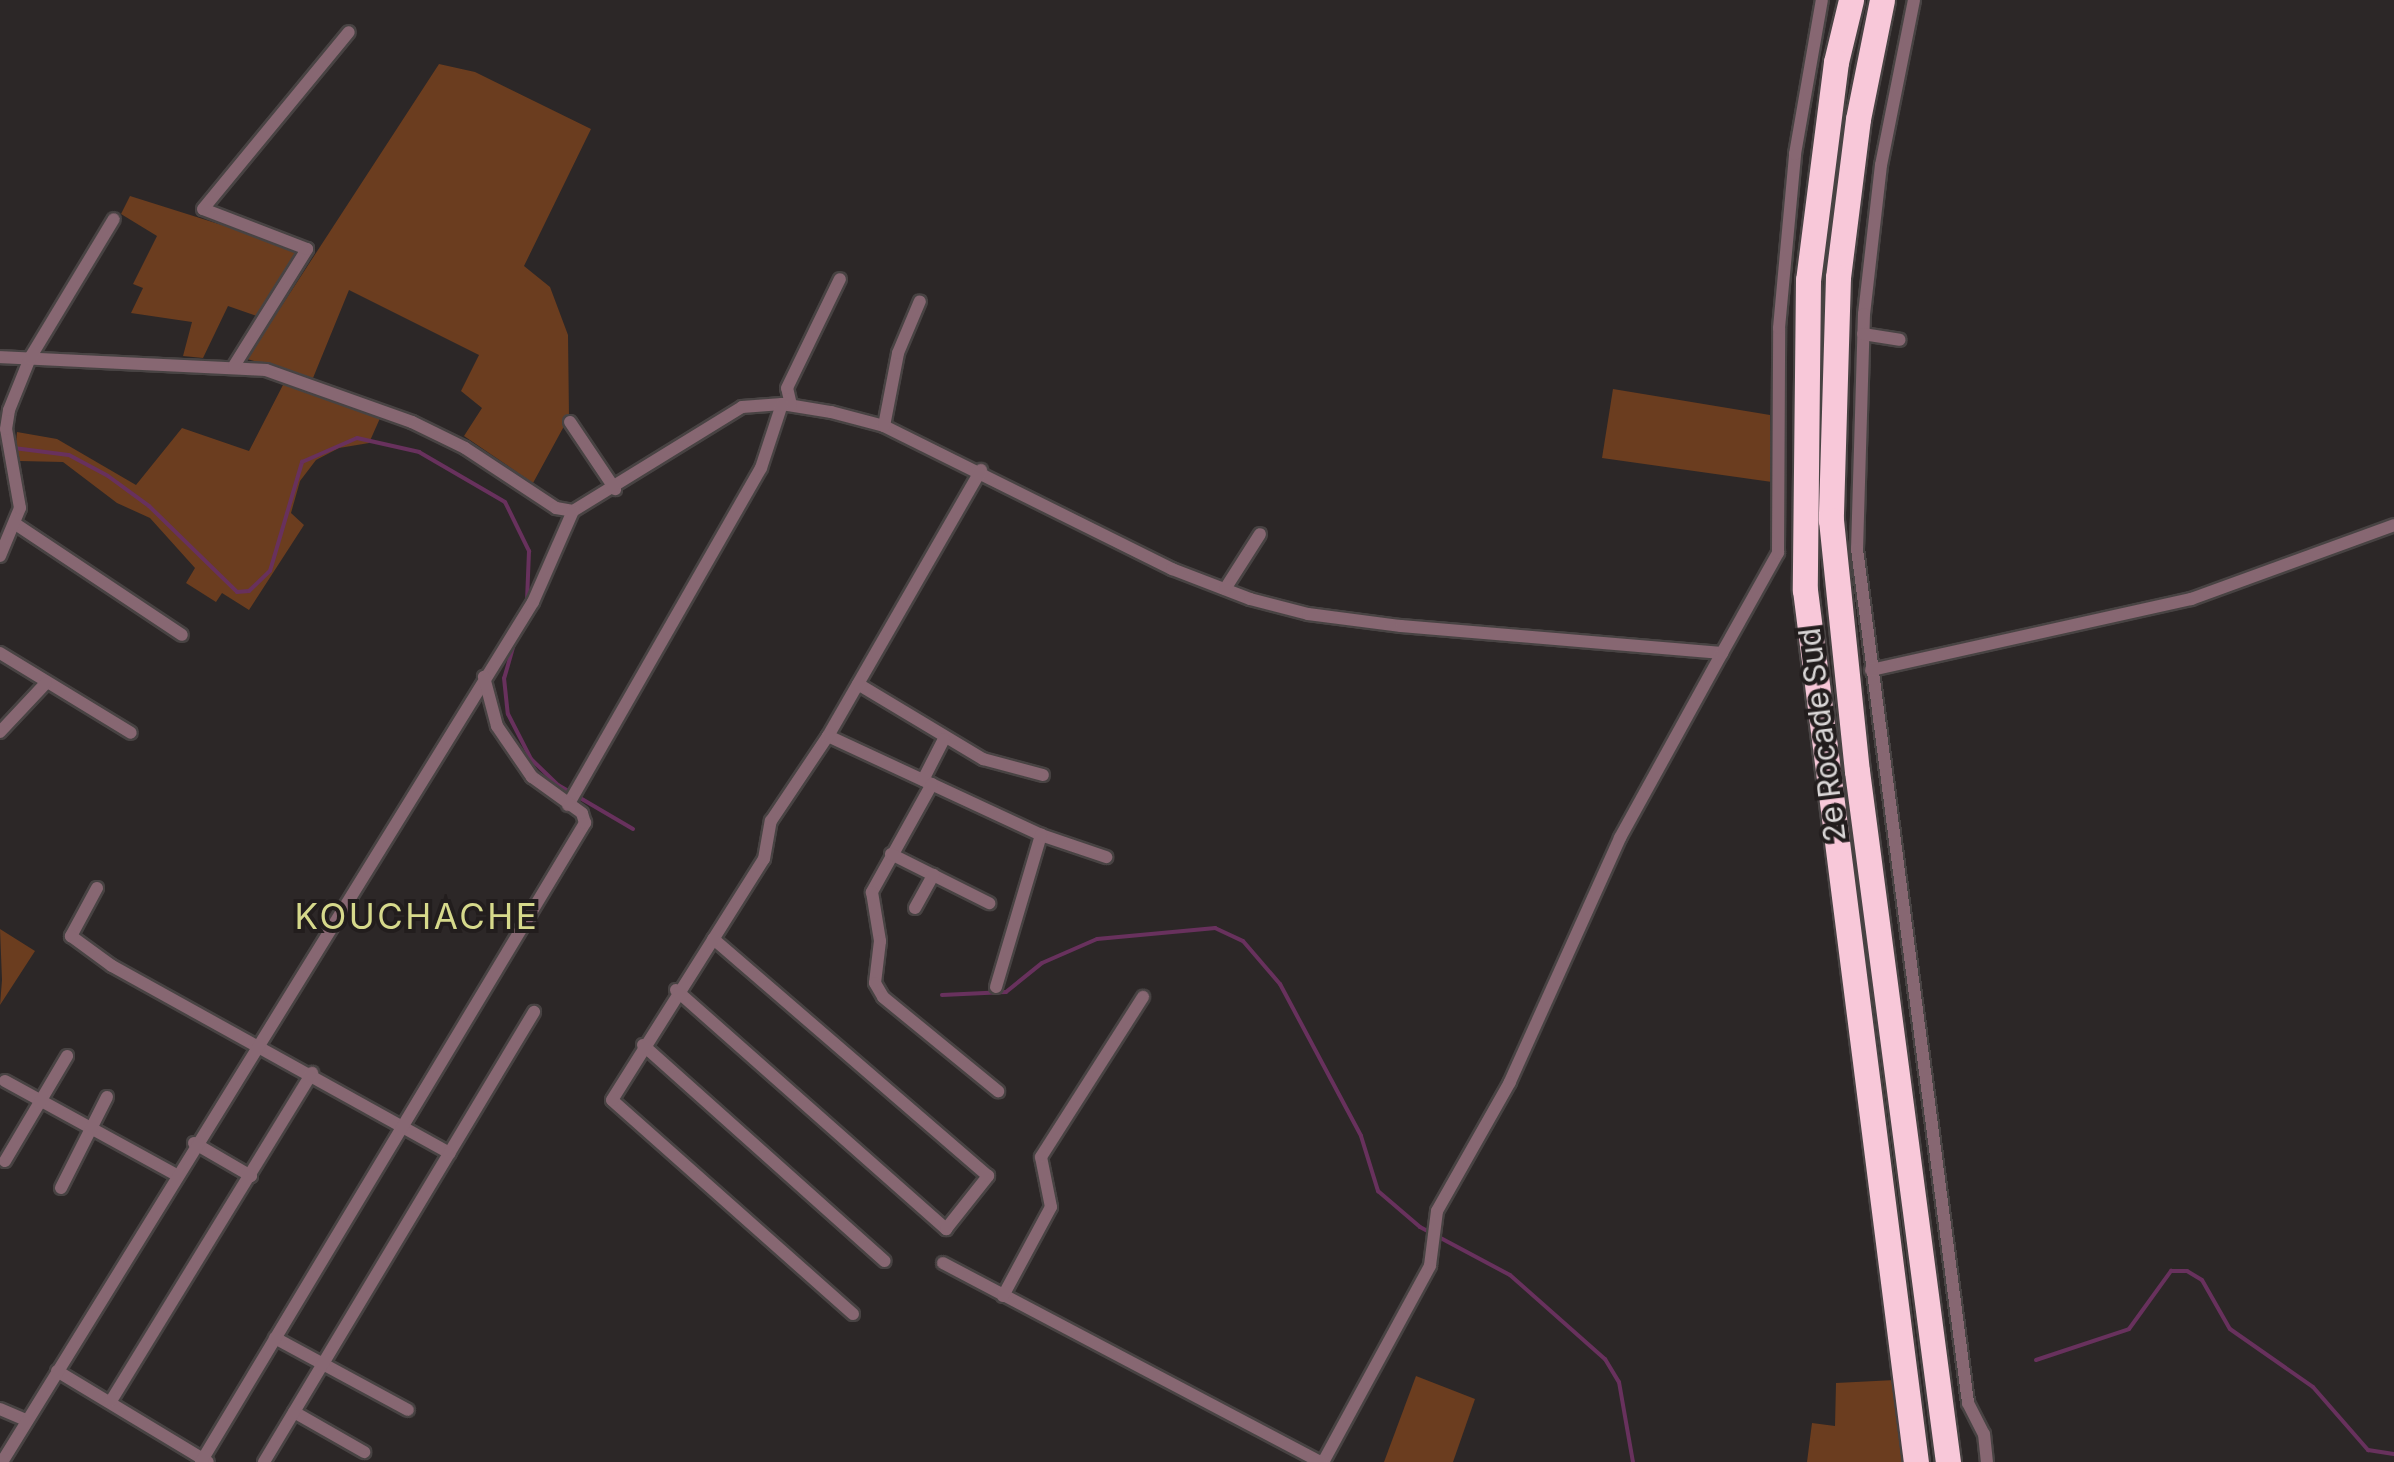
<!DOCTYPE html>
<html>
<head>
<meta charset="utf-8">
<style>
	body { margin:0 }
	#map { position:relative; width:2394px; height:1462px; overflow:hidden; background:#2c2727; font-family:Inter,sans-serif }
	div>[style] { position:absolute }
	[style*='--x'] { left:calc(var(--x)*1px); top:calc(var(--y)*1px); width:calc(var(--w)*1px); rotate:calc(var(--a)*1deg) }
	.green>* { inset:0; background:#6b3d1f }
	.stream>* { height:4px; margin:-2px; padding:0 2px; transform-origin:2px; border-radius:2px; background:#68315d }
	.roads { filter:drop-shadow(2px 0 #484343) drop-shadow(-2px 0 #484343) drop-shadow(0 2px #484343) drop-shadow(0 -2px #484343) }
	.minor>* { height:12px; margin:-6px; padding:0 6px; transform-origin:6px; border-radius:6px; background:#876772 }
	.motorway>* { height:25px; margin:-12.5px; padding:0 12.5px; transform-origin:12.5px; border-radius:12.5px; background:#f8c8d9 }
	span { translate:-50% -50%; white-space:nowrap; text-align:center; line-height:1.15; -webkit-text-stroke:8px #221d1d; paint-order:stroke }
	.street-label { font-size:30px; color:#d9d6d6 }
	.quarter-label { font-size:35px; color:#d6d98b; letter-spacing:2.5px }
</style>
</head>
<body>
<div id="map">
	<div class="green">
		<div style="clip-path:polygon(439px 64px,475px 72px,591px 129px,524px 266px,550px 287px,568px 335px,569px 417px,533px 483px,464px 436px,482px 408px,461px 391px,479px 355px,349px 290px,313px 378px,247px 359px)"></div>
		<div style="clip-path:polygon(130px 196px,301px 250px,257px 316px,228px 306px,203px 358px,183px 356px,192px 322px,131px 313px,143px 288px,133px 284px,157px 236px,121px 214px)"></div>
		<div style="clip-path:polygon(284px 383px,381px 416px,369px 443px,339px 448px,316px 460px,300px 481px,291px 513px,304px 525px,249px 610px,222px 593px,216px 602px,186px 583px,195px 568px,150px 518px,117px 503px,63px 462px,20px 461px,16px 443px,17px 432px,57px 439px,136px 485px,182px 428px,249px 451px)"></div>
		<div style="clip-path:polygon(1613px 389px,1770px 415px,1772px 482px,1602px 458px)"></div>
		<div style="clip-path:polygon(0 929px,35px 951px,0 1005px,2px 980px)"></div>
		<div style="clip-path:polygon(1416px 1376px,1475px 1399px,1453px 1462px,1384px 1462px)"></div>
		<div style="clip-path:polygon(1895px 1380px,1905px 1462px,1807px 1462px,1812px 1423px,1835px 1426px,1836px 1383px)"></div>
	</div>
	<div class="stream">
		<div style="--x:14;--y:448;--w:55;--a:7.3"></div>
		<div style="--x:69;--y:455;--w:44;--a:28.3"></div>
		<div style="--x:108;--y:476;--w:51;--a:36.2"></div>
		<div style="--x:149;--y:506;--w:123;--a:44.3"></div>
		<div style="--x:237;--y:592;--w:12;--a:-5"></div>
		<div style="--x:249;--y:591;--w:29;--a:-44"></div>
		<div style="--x:270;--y:571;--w:114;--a:-73.6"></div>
		<div style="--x:302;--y:462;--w:60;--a:-23.6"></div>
		<div style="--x:357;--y:438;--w:64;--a:12.7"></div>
		<div style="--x:419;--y:452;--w:99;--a:30.2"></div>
		<div style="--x:505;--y:502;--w:55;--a:63.9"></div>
		<div style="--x:529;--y:551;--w:50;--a:92.3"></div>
		<div style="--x:514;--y:644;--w:35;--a:106"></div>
		<div style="--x:504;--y:678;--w:36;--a:84"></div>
		<div style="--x:508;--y:714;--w:51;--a:62.9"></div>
		<div style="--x:531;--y:759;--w:37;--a:44"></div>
		<div style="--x:558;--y:785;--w:87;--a:30.4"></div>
		<div style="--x:942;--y:995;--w:64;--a:-2.7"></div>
		<div style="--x:1006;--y:992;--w:46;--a:-38.9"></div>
		<div style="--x:1042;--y:963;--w:60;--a:-23.6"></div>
		<div style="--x:1097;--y:939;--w:119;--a:-5.3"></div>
		<div style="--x:1215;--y:928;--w:31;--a:25"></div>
		<div style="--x:1243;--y:941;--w:57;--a:49.3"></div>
		<div style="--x:1280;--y:984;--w:172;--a:61.9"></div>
		<div style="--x:1361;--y:1136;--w:58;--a:72.8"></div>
		<div style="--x:1378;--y:1191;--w:55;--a:40.6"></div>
		<div style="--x:1420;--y:1227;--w:102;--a:28.1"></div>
		<div style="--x:1510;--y:1275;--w:127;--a:41.5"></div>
		<div style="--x:1605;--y:1359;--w:27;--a:59"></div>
		<div style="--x:1619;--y:1382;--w:81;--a:80.1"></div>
		<div style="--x:2036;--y:1360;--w:98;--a:-18.4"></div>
		<div style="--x:2129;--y:1329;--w:72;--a:-54.1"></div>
		<div style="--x:2171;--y:1271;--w:16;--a:0"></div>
		<div style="--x:2187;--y:1271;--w:17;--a:31"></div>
		<div style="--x:2202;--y:1280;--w:56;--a:60.3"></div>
		<div style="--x:2230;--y:1329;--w:101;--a:34.9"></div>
		<div style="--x:2313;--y:1387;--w:84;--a:48.9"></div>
		<div style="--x:2368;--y:1450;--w:26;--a:9"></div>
	</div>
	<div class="roads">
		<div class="minor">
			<div style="--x:1914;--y:0;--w:168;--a:101.3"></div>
			<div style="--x:1881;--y:165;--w:150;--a:96.5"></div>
			<div style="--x:1864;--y:314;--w:235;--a:91.7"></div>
			<div style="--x:1857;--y:549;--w:861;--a:82.59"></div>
			<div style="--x:1968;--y:1403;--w:35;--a:63"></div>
			<div style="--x:1984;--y:1434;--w:28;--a:84"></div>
			<div style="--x:1863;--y:334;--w:37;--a:9"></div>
			<div style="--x:0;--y:357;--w:266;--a:2.8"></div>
			<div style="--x:266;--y:370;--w:155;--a:19.6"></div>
			<div style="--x:412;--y:422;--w:59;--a:26.1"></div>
			<div style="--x:465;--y:448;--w:109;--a:33.4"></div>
			<div style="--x:556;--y:508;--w:17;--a:10"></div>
			<div style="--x:573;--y:511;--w:198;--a:-31.6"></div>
			<div style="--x:742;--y:407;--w:40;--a:-4.3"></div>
			<div style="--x:782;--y:404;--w:50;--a:9.3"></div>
			<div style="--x:831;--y:412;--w:55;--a:14.8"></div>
			<div style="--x:884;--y:426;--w:322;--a:26.4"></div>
			<div style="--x:1172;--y:569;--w:84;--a:21"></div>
			<div style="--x:1250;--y:599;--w:60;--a:14.5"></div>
			<div style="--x:1308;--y:614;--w:94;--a:7.4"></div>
			<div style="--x:1401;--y:626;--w:322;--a:4.8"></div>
			<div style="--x:1722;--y:653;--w:211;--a:118.9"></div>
			<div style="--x:1620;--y:838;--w:268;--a:114.3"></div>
			<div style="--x:1510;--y:1082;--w:148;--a:119.5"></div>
			<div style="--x:1437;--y:1211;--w:55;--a:97.3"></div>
			<div style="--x:1430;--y:1266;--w:223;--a:118.6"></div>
			<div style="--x:234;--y:366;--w:138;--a:-58"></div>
			<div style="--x:307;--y:249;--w:111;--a:-159"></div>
			<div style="--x:203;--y:209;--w:229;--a:-50.5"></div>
			<div style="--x:791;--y:405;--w:17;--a:-103"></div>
			<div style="--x:787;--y:388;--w:121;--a:-64.1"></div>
			<div style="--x:570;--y:422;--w:81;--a:56.1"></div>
			<div style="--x:884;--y:426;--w:74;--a:-79.1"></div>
			<div style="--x:898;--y:353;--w:56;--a:-67.1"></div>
			<div style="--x:17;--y:525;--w:198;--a:33.7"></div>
			<div style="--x:0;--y:556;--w:52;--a:-67.4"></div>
			<div style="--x:20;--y:508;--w:80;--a:-100"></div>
			<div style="--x:6;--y:429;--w:19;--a:-81"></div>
			<div style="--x:9;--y:410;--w:56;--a:-68"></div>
			<div style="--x:30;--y:358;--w:162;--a:-58.9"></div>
			<div style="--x:1225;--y:589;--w:65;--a:-57.5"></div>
			<div style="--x:0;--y:653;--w:153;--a:31.4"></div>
			<div style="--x:1722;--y:653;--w:115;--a:-60.8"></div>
			<div style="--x:1778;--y:553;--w:225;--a:-89.7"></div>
			<div style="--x:1779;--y:328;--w:175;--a:-84.7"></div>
			<div style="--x:1795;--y:154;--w:156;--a:-80.1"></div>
			<div style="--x:1871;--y:670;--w:328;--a:-12.5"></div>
			<div style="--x:2191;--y:599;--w:216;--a:-20"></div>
			<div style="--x:858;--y:684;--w:146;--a:31"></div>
			<div style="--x:983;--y:759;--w:62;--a:14.9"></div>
			<div style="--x:0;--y:732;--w:67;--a:-46.8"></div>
			<div style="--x:828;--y:736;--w:235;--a:24.9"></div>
			<div style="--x:1041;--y:835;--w:69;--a:18.7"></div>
			<div style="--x:923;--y:780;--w:46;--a:-62.9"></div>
			<div style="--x:932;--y:784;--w:124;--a:119.1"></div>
			<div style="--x:872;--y:892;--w:50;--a:80.7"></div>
			<div style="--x:880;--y:941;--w:42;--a:96.8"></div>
			<div style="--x:875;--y:983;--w:16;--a:60"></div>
			<div style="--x:883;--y:997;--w:149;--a:39.3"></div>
			<div style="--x:568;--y:805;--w:388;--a:-60.2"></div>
			<div style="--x:761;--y:468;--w:67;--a:-71.8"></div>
			<div style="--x:891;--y:854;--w:110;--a:26.6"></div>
			<div style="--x:97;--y:888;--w:55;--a:118.4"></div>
			<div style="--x:71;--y:936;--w:51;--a:36.2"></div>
			<div style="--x:112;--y:966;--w:386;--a:29"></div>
			<div style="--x:915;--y:908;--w:38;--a:-61"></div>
			<div style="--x:996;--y:987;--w:159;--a:-73.5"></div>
			<div style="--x:676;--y:990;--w:361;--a:41.5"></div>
			<div style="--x:946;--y:1229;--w:68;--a:-51.6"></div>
			<div style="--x:988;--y:1176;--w:363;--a:-139.2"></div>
			<div style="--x:643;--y:1045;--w:324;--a:41.8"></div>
			<div style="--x:5;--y:1081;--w:194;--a:28.7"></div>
			<div style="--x:194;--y:1143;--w:66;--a:30.1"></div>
			<div style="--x:5;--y:1161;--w:122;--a:-59.4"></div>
			<div style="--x:61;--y:1188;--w:102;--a:-63.2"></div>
			<div style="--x:943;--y:1263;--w:426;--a:27.8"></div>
			<div style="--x:1003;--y:1296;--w:101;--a:-61.7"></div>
			<div style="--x:1051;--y:1207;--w:51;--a:-101.3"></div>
			<div style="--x:1041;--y:1157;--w:190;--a:-57.5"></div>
			<div style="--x:853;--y:1314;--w:322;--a:-138.4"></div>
			<div style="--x:612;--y:1100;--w:285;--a:-57.8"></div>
			<div style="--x:764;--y:859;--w:39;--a:-80"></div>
			<div style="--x:771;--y:821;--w:102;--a:-56.2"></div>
			<div style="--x:828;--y:736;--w:307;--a:-60.1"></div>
			<div style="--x:275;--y:1338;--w:151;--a:28.4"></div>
			<div style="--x:57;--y:1371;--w:176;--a:31.1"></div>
			<div style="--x:111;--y:1401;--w:385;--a:-58.5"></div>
			<div style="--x:0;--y:1409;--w:28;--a:23"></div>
			<div style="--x:294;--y:1412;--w:81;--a:29.7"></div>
			<div style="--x:2;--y:1462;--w:1011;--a:-58.31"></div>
			<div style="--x:533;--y:602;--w:99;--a:-66.3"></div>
			<div style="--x:201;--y:1462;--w:746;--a:-59"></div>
			<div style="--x:585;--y:823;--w:10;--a:-107"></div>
			<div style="--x:582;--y:813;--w:62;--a:-144.2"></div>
			<div style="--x:532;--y:777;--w:62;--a:-124.5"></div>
			<div style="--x:497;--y:726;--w:51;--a:-104.9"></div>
			<div style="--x:264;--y:1462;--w:525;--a:-59.04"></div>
		</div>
		<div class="motorway">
			<div style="--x:1851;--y:0;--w:64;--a:103.6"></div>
			<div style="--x:1836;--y:62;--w:220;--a:97.3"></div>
			<div style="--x:1808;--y:280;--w:310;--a:90.6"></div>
			<div style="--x:1805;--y:590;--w:879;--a:82.75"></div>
			<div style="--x:1882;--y:0;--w:121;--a:101.4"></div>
			<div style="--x:1858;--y:119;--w:159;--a:97.2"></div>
			<div style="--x:1838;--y:277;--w:243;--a:91.7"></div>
			<div style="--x:1831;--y:520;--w:252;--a:84.1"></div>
			<div style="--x:1857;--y:771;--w:697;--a:82.5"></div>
		</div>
	</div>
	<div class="street-label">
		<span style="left:1822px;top:735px;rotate:-97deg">2e Rocade Sud</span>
	</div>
	<div class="quarter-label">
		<span style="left:417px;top:916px">KOUCHACHE</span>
	</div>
</div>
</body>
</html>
